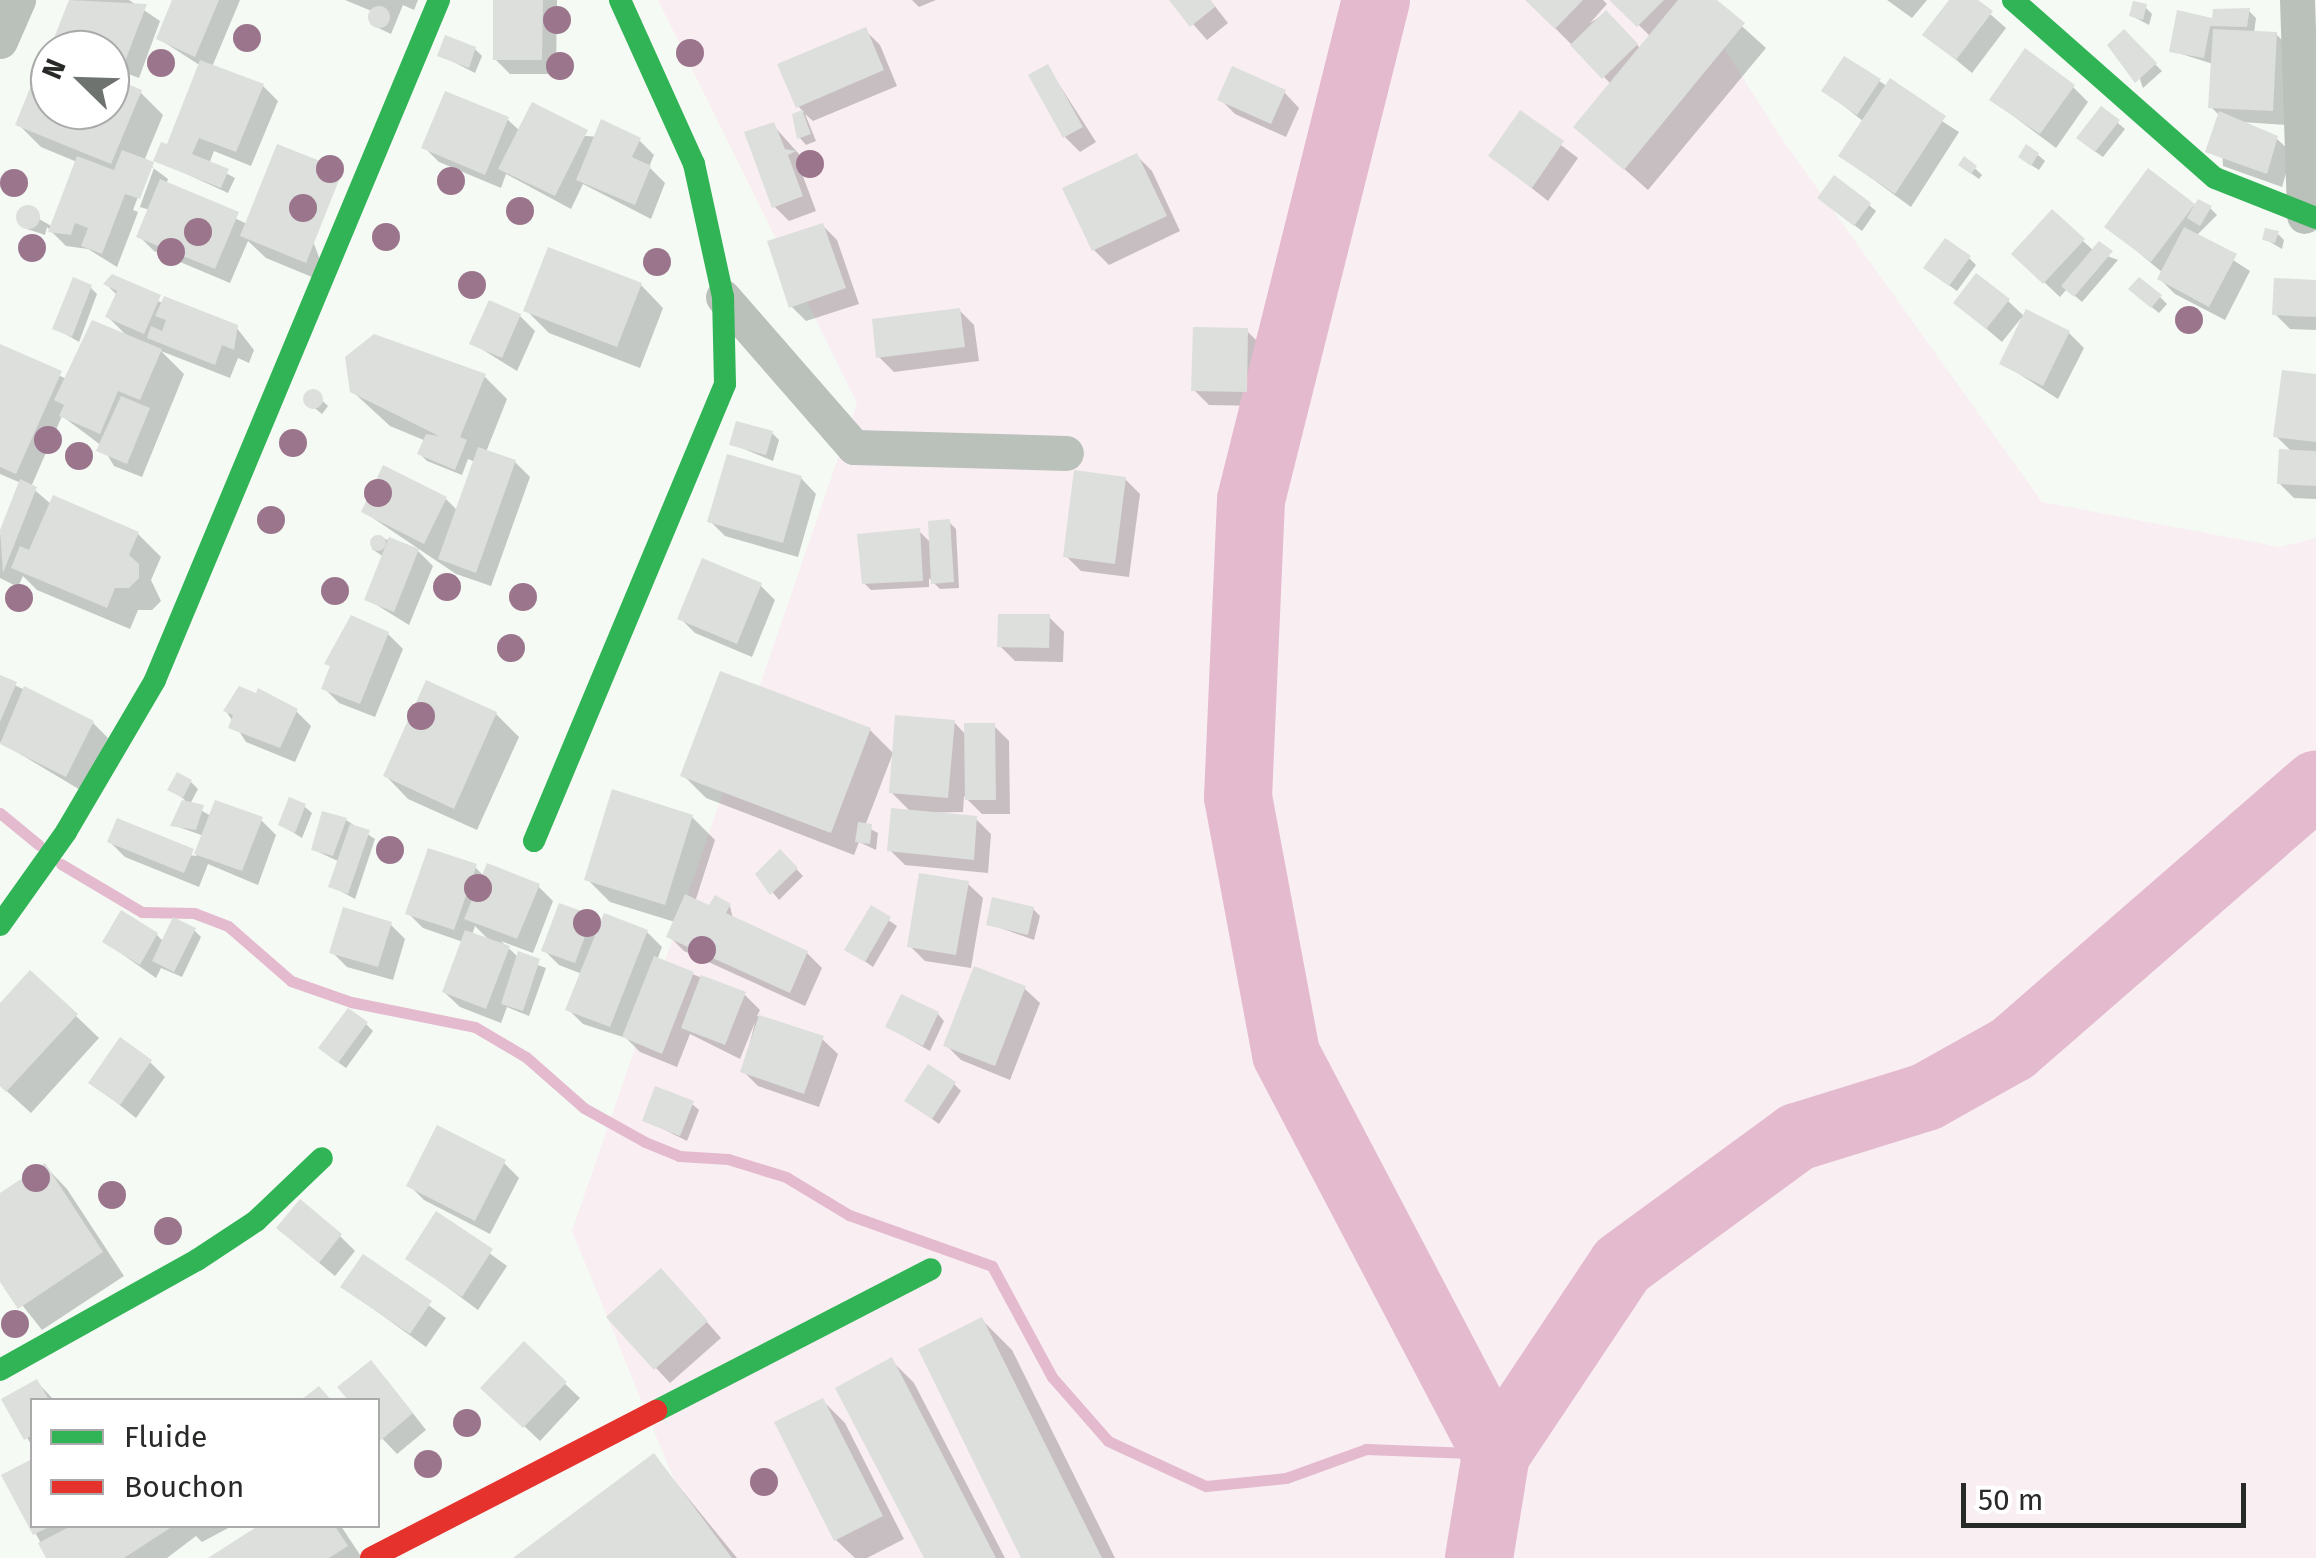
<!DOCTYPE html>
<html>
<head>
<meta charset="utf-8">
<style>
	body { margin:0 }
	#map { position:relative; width:2316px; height:1558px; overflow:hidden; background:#f5faf5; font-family:"Fira Sans",sans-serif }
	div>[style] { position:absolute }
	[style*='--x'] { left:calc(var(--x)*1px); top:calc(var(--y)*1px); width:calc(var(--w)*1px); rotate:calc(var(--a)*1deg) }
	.green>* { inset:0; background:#f9eef2 }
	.shadow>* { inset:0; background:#0003 }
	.stream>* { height:11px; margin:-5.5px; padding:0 5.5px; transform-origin:5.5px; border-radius:5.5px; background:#e4bace }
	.river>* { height:68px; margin:-34px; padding:0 34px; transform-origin:34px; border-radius:34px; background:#e4bace }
	.building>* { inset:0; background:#dcdfdc }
	.round { border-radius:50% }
	.street>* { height:35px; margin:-17.5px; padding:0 17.5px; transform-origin:17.5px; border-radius:17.5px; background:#b9c1ba }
	.fast>* { height:22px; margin:-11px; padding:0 11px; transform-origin:11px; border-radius:11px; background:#30b455 }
	.jam>* { height:22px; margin:-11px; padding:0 11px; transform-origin:11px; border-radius:11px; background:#e5322d }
	.trees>* { width:28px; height:28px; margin:-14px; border-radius:50%; background:#9b758c }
	span { translate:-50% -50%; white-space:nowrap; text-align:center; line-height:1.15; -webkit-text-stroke:8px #fff; paint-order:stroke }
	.legend { position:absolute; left:30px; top:1398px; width:350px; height:130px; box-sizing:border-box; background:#fff; border:2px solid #a9aaa9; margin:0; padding:12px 18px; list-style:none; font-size:30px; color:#272a27 }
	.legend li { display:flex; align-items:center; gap:20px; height:50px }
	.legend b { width:50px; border:2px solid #a9aaa9 }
	.north { position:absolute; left:30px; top:30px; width:100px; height:100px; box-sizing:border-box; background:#fff; border:2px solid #a9aaa9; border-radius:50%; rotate:293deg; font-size:28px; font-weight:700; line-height:40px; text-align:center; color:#272a27 }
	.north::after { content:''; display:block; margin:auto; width:35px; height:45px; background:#6f736f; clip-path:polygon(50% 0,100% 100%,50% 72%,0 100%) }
	.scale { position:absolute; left:1961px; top:1483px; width:285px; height:45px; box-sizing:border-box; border:5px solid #272a27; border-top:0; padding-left:12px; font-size:30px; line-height:35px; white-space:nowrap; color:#272a27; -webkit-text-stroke:8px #fff; paint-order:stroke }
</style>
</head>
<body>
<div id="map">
	<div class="green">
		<div style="clip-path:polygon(658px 0,1693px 0,1784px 142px,2042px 502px,2280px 547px,2316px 538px,2316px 1558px,706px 1558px,572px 1231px,857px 403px)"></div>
	</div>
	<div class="shadow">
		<div style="clip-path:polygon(71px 0,129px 0,160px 21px,139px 78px,110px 67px,110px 50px,69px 50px,57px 38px)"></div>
		<div style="clip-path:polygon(175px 0,240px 0,212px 67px,263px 86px,278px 101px,251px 166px,214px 151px,209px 164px,235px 178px,228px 193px,156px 160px,179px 152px,201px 66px,159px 39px)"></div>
		<div style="clip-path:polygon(345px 0,418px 0,414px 10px,403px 5px,391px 34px,370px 24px,374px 12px)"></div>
		<div style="clip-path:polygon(496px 0,557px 0,556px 74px,510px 74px,495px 59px)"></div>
		<div style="clip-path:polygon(912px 0,936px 0,919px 7px)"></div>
		<div style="clip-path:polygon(1172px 0,1210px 0,1228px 23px,1207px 40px)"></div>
		<div style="clip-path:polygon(1527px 0,1603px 0,1607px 4px,1590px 23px,1606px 13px,1641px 49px,1651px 37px,1613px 0,1713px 0,1766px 48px,1648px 190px,1577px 127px,1612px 85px)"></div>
		<div style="clip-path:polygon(1887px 0,1927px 0,1912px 18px)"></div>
		<div style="clip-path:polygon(1952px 0,1974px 0,2006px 28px,1972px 73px,1926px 35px)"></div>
		<div style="clip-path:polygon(2145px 7px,2152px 14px,2149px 25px,2132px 16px)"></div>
		<div style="clip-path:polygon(2249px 11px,2256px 18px,2254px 33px,2276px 34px,2291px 49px,2287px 125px,2241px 122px,2276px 138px,2292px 153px,2282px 187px,2223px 166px,2220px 116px,2211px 107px,2213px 64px,2172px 51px,2214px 21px)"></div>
		<div style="clip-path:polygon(865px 30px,880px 45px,897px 86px,813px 121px,805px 114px,816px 141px,806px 145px,800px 138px,795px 116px,804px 112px,798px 106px)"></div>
		<div style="clip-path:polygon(2124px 33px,2162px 71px,2143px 88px)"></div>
		<div style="clip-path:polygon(475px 49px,482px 56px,475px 73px,440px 55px)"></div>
		<div style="clip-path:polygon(evenodd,47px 54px,50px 110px,110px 110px,110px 80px,140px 92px,163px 115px,144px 161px,168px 179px,166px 185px,247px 224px,278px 147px,329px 284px,266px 258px,248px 241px,230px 283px,154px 251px,139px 236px,150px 210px,140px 207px,117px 267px,88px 249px,66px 246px,47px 227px,45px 235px,27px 229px,20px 208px,53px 227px,77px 162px,41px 147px,18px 124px,47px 54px,149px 168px,154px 168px,138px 212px,133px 210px,149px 168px)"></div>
		<div style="clip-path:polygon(1048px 67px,1096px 142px,1080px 152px,1065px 137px)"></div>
		<div style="clip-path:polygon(1879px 81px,1959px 132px,1911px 207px,1841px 156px,1864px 122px,1824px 90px)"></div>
		<div style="clip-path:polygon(2073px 87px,2088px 102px,2056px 148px,1992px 100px)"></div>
		<div style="clip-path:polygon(1284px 92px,1299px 108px,1286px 137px,1235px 114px,1220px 99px)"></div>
		<div style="clip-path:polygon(2102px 110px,2125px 129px,2103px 157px,2086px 145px)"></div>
		<div style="clip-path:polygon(1520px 114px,1578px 158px,1548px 201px,1491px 156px)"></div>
		<div style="clip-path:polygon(507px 119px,520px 131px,639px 140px,654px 155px,649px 167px,665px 183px,651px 219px,583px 184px,571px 209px,506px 174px,501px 188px,439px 162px,424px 147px)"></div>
		<div style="clip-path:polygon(773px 125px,807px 163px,801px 171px,816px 211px,789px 221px,774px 206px)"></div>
		<div style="clip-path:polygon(2038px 155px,2045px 161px,2039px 170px,2028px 163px)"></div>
		<div style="clip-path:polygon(1137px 156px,1152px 171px,1180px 231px,1109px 265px,1094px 250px,1066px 189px)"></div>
		<div style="clip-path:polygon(1965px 159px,1982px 175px,1979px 179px,1968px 171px)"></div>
		<div style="clip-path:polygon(2148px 171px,2196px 208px,2210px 208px,2217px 215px,2196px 236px,2250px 271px,2225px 320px,2175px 294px,2160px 279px,2163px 273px,2107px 226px)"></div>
		<div style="clip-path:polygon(1827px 204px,1869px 205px,1876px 211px,1862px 231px)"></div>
		<div style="clip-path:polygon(2052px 213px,2094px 251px,2118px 260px,2082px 302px,2067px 289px,2060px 297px,2014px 254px)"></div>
		<div style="clip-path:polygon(822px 225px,837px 240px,859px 304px,806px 321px,791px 306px)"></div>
		<div style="clip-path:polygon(2277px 233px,2284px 240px,2282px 249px,2265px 239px)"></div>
		<div style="clip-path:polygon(1969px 258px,1976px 265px,1957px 291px,1933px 274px)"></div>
		<div style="clip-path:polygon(2316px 283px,2316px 330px,2290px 329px,2275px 314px)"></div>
		<div style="clip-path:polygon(106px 284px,236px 327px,254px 350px,249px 363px,238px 358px,230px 378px,161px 351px,184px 374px,142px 477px,114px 466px,102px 446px,62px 416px,31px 487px,51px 504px,138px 534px,161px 557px,151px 580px,161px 601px,152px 610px,138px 610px,130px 629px,37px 590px,23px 576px,18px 587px,0 578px,0 536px,21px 483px,0 474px,0 350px,67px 379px,128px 337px,108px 317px,117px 295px)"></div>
		<div style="clip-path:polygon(641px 285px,663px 308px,640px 368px,549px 333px,526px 310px)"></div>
		<div style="clip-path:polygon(90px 287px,97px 294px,79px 342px,55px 328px)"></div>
		<div style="clip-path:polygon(2138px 296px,2160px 297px,2167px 304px,2159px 313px)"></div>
		<div style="clip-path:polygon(2008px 301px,2025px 317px,2069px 333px,2084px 348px,2058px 399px,2002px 363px,2022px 317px,2002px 342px,1956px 303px)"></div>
		<div style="clip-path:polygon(959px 310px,974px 325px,979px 361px,894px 372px,879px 357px)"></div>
		<div style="clip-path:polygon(520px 316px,535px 331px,517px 371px,472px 343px)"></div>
		<div style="clip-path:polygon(1247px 331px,1262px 346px,1262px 406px,1209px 405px,1194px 390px)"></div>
		<div style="clip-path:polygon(375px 337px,484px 376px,507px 399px,486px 452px,515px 462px,530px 477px,491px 586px,456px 574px,364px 512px,446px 499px,458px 511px,475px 462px,468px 459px,462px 475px,427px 461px,420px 454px,426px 441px,390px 426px,352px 391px)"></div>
		<div style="clip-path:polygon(2316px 376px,2316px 499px,2294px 498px,2279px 483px,2292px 452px,2276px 436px)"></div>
		<div style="clip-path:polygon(313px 392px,328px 406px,322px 414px,305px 400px)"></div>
		<div style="clip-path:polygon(772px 433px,779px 440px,773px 461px,732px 444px)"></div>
		<div style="clip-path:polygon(801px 478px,816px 494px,798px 557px,725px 536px,710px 521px)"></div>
		<div style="clip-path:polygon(1125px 479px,1140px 494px,1129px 577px,1081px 571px,1066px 556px)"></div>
		<div style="clip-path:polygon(949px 522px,956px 529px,959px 588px,940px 589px,929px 578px,929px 587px,871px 590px,864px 583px,919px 531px,931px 543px)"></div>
		<div style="clip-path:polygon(377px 536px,418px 551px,433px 566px,409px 625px,367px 599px,384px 557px,372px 549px)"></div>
		<div style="clip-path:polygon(760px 585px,775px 600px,752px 657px,695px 633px,680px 618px)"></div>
		<div style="clip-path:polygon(1049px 617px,1064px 632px,1063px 662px,1015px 661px,1000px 646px)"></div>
		<div style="clip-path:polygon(388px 634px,403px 649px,375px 717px,339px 703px,324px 688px)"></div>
		<div style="clip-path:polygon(0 678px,93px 723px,108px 738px,82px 791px,0 742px)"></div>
		<div style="clip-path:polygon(427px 683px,496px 714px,519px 737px,477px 830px,408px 799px,386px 776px)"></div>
		<div style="clip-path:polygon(226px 711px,296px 711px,311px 726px,295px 762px,246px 742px)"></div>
		<div style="clip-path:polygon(954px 722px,966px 735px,994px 726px,1009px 741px,1010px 814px,982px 814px,964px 796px,963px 812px,912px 813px,976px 819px,991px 834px,988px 873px,905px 865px,890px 850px,912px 813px,891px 792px)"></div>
		<div style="clip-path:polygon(870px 730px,893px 753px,865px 826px,878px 833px,876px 850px,859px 842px,854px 855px,706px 798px,683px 775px)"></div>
		<div style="clip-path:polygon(191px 782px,198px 789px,190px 804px,211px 816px,261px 820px,276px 835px,258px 885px,208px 864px,199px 887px,125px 857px,110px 842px,196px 856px,204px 836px,173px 825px,185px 800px,171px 790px)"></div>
		<div style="clip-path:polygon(305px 807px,312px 813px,302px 838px,281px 825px)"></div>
		<div style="clip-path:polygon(692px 817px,715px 840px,695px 902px,719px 913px,730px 906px,733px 919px,807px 953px,822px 968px,805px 1006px,684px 951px,669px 936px,675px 922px,610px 902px,587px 879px)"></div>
		<div style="clip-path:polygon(346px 820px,375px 839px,355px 899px,331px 886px,340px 862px,314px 850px)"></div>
		<div style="clip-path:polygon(780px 852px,803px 876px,779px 900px,758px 874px)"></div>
		<div style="clip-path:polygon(evenodd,475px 867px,484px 876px,538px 886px,553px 901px,533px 953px,501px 941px,519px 958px,546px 968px,529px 1016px,507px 1007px,501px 1023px,460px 1007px,444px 992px,463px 942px,423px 928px,408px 913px,475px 867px,475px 926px,490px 941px,472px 935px,475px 926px)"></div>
		<div style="clip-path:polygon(967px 883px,983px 898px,971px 968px,925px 961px,910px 946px)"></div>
		<div style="clip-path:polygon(872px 909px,897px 926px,873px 967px,847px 949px)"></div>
		<div style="clip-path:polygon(1033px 909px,1040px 916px,1034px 940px,989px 924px)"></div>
		<div style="clip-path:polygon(592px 917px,601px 927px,647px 932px,662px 947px,657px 960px,745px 995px,760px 1010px,757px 1016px,822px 1039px,838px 1054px,819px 1107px,758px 1086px,743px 1071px,755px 1022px,740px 1059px,690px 1034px,677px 1067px,640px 1052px,626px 1038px,583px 1024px,568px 1009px,582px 974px,559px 965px,544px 950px)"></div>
		<div style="clip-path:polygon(390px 924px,405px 939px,393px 980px,347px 967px,332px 952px)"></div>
		<div style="clip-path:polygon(194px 930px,201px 937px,182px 977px,161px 968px,156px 978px,105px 942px,157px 935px,164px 942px)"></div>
		<div style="clip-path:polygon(1024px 988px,1040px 1003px,1010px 1080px,961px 1060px,946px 1045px)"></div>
		<div style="clip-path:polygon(0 1007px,76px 1016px,99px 1038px,31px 1113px,0 1085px)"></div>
		<div style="clip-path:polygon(938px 1014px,944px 1021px,930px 1051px,888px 1027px)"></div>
		<div style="clip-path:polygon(366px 1024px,373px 1031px,346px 1068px,328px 1055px)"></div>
		<div style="clip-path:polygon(150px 1062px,165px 1077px,136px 1118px,92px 1083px)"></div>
		<div style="clip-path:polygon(954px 1084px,961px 1091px,939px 1124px,907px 1101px)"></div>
		<div style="clip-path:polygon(692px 1104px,699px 1110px,687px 1141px,645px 1120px)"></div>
		<div style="clip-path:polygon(504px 1163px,519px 1178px,490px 1234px,424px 1200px,409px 1185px)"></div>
		<div style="clip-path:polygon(45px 1166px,67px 1189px,124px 1276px,42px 1330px,0 1277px,0 1196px)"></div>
		<div style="clip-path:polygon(437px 1215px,507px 1266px,478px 1310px,408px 1258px)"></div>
		<div style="clip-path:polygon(340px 1236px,355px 1251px,335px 1276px,295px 1243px)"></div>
		<div style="clip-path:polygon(363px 1257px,446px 1318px,426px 1347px,343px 1287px)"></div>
		<div style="clip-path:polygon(676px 1287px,721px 1338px,670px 1383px,656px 1368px)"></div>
		<div style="clip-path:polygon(982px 1320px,1012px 1350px,1115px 1558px,1024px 1558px)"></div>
		<div style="clip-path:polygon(524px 1345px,580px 1398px,540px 1441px,484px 1388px)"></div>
		<div style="clip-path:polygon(891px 1360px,914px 1383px,1005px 1558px,927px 1558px)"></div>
		<div style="clip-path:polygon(386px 1379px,426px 1430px,397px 1454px,378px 1434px,378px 1400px,351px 1400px,341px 1387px)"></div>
		<div style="clip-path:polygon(37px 1382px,54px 1400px,32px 1400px,32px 1446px,4px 1400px)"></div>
		<div style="clip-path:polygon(823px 1401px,845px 1423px,904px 1539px,867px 1558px,855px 1558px,836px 1540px)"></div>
		<div style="clip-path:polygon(654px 1456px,737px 1558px,519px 1558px)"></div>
		<div style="clip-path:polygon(32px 1463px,32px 1526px,232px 1526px,202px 1542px,196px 1536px,167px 1558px,49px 1558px,5px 1477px)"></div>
		<div style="clip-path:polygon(263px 1526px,341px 1526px,362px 1558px,213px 1558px)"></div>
	</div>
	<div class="stream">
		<div style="--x:0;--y:813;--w:50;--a:39.4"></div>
		<div style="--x:61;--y:864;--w:94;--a:30.7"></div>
		<div style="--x:142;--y:912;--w:52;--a:1.1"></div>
		<div style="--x:194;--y:913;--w:36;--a:21"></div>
		<div style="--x:228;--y:926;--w:84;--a:41.1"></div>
		<div style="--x:291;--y:981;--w:64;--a:19.3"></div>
		<div style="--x:351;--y:1002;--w:126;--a:11.4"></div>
		<div style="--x:475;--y:1027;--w:59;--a:30.5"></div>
		<div style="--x:526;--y:1057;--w:77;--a:41.3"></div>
		<div style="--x:584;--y:1108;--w:70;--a:29.1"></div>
		<div style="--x:645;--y:1142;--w:37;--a:22"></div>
		<div style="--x:679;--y:1156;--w:49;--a:3.5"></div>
		<div style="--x:728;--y:1159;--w:61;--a:17.2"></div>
		<div style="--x:786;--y:1177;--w:74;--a:31.1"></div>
		<div style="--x:849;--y:1215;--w:152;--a:19.6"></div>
		<div style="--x:992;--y:1266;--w:126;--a:61.6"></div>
		<div style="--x:1052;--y:1377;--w:85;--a:48.8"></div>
		<div style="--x:1108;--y:1441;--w:108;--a:24.7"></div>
		<div style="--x:1206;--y:1486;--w:80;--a:-5.7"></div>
		<div style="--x:1286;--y:1478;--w:85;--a:-19.9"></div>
		<div style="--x:1366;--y:1449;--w:130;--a:2.2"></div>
	</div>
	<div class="river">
		<div style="--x:1376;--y:0;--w:515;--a:104.04"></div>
		<div style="--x:1251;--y:500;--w:297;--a:92.5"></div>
		<div style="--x:1238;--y:797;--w:261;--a:79.4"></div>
		<div style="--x:1286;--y:1054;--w:452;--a:62.3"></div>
		<div style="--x:1479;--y:1558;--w:105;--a:-80.7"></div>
		<div style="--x:1496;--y:1454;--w:227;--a:-56.3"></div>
		<div style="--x:1622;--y:1265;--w:217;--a:-36.2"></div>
		<div style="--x:1797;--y:1137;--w:135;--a:-17.2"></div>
		<div style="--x:1926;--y:1097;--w:98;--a:-29.2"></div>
		<div style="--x:2012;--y:1049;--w:403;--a:-41"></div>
	</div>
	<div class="building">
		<div style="clip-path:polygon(69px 0,147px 4px,124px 64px,110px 59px,110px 50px,85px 50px,54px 38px)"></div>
		<div style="clip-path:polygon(172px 0,219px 0,195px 57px,156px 39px)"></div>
		<div style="clip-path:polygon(493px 0,543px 0,542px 60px,493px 60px)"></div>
		<div style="clip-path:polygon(1169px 0,1210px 0,1215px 7px,1190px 27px)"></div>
		<div style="clip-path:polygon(1525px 0,1583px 0,1555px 29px)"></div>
		<div style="clip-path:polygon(1609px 0,1664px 0,1637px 27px)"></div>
		<div style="clip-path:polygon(1678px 0,1717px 0,1745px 23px,1624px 170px,1573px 127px)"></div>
		<div style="clip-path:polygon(1949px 0,1978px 0,1993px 11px,1956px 60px,1922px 35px)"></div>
		<div style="clip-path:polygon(2133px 1px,2147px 4px,2143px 20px,2129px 16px)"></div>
		<div class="round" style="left:368px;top:6px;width:22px;height:22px"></div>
		<div style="clip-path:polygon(2250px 8px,2247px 27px,2210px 26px,2204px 58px,2169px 52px,2177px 10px,2212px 18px,2213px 9px)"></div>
		<div style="clip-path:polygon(1606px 10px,1638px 44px,1602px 79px,1570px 45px)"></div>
		<div style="clip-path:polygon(866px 27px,884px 70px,796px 108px,777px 64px)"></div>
		<div style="clip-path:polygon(2124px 29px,2157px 63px,2135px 83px,2107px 45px)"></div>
		<div style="clip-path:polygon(2213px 29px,2277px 32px,2273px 111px,2208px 108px)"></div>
		<div style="clip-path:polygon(445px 35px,476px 47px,469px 68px,437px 56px)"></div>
		<div style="clip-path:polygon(2025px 48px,2075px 85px,2040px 134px,1989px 100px)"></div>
		<div style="clip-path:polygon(45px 51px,50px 110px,110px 110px,110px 77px,142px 90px,111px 164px,15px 125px)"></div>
		<div style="clip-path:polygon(1844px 56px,1881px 79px,1857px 115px,1821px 91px)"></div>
		<div style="clip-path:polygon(200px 60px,264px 84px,236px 152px,199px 138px,192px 154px,229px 169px,221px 188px,153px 161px,161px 142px,167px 144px)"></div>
		<div style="clip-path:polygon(1048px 64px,1083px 127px,1063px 138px,1028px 75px)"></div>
		<div style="clip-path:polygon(1232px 66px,1286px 90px,1271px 124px,1217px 100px)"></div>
		<div style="clip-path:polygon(1890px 78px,1946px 116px,1895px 194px,1838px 156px)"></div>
		<div style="clip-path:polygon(445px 91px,509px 117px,485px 175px,421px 148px)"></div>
		<div style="clip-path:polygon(532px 102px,588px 130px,555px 196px,498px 169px)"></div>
		<div style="clip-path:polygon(2101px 106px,2120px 120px,2095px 152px,2076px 138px)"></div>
		<div style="clip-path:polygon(802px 110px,811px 134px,797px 139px,792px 114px)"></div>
		<div style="clip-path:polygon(1520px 110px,1564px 141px,1532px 188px,1488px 156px)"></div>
		<div style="clip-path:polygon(2219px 111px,2278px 136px,2267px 174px,2205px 152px)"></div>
		<div style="clip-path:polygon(601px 119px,641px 138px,632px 157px,651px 166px,635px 205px,576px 180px)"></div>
		<div style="clip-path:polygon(774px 122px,785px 149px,796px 151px,788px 155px,803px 196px,772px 208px,744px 132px)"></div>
		<div style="clip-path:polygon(277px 144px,343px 170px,306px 263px,240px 236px)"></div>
		<div style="clip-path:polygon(2026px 144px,2039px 153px,2031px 166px,2018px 157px)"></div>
		<div style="clip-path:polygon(122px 150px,154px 162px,140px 199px,125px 194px,102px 254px,81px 246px,88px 228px,75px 223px,71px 235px,48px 232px,77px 156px,114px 170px)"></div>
		<div style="clip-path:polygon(1137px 153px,1167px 216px,1092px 251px,1062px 188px)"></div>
		<div style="clip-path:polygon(1964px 156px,1977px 166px,1971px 174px,1958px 165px)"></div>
		<div style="clip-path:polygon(2148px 168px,2195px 204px,2151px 262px,2104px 227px)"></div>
		<div style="clip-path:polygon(1834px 175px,1871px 203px,1854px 226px,1817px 198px)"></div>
		<div style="clip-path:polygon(160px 179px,239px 212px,215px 269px,136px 237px)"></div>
		<div style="clip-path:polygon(2198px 199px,2212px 206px,2200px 226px,2187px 218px)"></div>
		<div class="round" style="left:16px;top:205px;width:24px;height:24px"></div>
		<div style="clip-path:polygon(2052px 209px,2085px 239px,2043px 284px,2011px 254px)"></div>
		<div style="clip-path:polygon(823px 223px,846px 288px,789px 308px,767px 241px)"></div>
		<div style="clip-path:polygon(2184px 227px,2237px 254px,2209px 307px,2157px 279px)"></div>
		<div style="clip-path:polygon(2265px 228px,2279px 231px,2275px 243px,2262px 240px)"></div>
		<div style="clip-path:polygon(1945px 238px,1971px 256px,1949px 286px,1923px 268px)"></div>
		<div style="clip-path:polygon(2099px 241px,2113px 251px,2074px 297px,2061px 286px)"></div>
		<div style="clip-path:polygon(548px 247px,642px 283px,617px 347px,523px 311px)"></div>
		<div style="clip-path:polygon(1976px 273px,2010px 299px,1986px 329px,1953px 303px)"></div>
		<div style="clip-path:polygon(112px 274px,161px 295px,144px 334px,105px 317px,117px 291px,103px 284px)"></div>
		<div style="clip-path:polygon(73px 277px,92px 285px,72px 337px,52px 329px)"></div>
		<div style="clip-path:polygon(2139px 277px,2162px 295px,2151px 308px,2128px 289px)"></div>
		<div style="clip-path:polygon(2274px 278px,2316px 280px,2316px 317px,2272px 315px)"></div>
		<div style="clip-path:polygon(164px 296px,238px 325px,234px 350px,222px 345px,215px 365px,147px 338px,151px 326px,162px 331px,166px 320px,155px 316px)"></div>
		<div style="clip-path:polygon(489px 300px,521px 314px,502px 358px,469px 344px)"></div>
		<div style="clip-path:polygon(960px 308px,965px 347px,876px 358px,872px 319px)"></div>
		<div style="clip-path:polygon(2026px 309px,2070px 331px,2043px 386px,1999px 364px)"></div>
		<div style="clip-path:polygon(92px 320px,162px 349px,140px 400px,118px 391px,100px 434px,59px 416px,64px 405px,54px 400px)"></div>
		<div style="clip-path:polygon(1193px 327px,1248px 328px,1247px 392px,1191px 391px)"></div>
		<div style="clip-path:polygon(374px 334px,486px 374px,460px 437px,467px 440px,455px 470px,417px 454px,426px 434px,439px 436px,350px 392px,345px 357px)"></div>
		<div style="clip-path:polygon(0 344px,62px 371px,16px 474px,0 467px)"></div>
		<div style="clip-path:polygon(2282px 370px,2316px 374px,2316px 442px,2273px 437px)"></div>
		<div class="round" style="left:303px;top:389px;width:20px;height:20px"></div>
		<div style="clip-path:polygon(121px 396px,150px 408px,127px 464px,96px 451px)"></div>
		<div style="clip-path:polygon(736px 421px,773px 431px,766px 455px,729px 445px)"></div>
		<div style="clip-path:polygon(478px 447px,516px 460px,476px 573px,438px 559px)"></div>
		<div style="clip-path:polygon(2279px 449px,2316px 451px,2316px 486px,2277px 484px)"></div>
		<div style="clip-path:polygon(727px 454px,802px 476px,783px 543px,707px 522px)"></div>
		<div style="clip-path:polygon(383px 465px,447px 497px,424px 544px,361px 512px)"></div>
		<div style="clip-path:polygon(1074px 470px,1126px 477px,1115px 564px,1063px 557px)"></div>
		<div style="clip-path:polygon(20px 479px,37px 487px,3px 573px,0 530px)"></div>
		<div style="clip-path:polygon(53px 495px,139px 532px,129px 555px,139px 564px,139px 578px,129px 588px,115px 588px,107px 608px,11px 568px,20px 546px,29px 550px)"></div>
		<div style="clip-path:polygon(950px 519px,954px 582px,931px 584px,928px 521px)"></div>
		<div style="clip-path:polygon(920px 528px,923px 581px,862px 584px,857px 534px)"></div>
		<div class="round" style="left:370px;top:535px;width:16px;height:16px"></div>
		<div style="clip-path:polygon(389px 537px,419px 549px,394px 612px,364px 600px)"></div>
		<div style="clip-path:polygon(702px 558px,762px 583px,737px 644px,677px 619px)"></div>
		<div style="clip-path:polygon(998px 614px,1050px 614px,1049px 648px,997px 647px)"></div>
		<div style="clip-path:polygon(351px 615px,389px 632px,360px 704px,321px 689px,330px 666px,324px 664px)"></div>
		<div style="clip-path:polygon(720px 671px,871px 728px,831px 833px,680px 776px)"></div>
		<div style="clip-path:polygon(0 675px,17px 682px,0 722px)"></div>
		<div style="clip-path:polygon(426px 680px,497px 712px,454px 809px,383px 776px)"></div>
		<div style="clip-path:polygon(24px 686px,94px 721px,66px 777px,0 744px)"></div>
		<div style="clip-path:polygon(239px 686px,256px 693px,258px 688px,298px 709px,280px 748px,228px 728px,233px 715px,223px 711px)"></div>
		<div style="clip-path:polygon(895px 715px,955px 720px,948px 798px,889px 793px)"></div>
		<div style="clip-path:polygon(964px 723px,995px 723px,996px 800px,965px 800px)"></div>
		<div style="clip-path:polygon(177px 772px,192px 780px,183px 798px,167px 790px)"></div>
		<div style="clip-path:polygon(612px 789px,693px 815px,665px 905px,584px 880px)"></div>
		<div style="clip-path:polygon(289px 797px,306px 804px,295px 833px,278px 825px)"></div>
		<div style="clip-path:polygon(182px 800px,204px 805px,196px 830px,170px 826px)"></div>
		<div style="clip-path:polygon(215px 800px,263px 817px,242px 871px,194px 854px)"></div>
		<div style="clip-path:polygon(891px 808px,977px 816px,974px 860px,887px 851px)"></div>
		<div style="clip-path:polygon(322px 811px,347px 818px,333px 856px,311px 850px)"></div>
		<div style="clip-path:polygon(117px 818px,194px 849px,184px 873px,107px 842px)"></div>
		<div style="clip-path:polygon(858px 822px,872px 824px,870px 844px,855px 842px)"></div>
		<div style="clip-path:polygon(350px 824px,370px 830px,348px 894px,328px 887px)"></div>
		<div style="clip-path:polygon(428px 848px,477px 864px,454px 930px,405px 914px)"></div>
		<div style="clip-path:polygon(780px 849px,798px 868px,770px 895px,755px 874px)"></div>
		<div style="clip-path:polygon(487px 863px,540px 884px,517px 939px,464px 919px)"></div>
		<div style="clip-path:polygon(919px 873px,969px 881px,956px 955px,907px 947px)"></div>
		<div style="clip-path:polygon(685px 894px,709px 905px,715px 895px,731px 904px,726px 913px,808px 951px,790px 993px,666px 937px)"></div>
		<div style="clip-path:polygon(992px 897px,1034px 907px,1028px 935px,986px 925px)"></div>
		<div style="clip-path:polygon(559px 903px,593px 915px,575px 963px,541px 951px)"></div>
		<div style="clip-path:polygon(871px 905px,891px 917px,865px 962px,844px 950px)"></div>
		<div style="clip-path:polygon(343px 907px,392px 922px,378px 967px,329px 953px)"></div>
		<div style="clip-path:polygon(121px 910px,158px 933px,140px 965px,102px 942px)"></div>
		<div style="clip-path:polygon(604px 913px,648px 930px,610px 1027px,565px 1010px)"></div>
		<div style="clip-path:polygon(173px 917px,196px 928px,174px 972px,152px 961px)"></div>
		<div style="clip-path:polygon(465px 930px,510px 946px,486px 1009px,442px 992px)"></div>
		<div style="clip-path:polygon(518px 951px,540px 959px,523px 1011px,501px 1004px)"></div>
		<div style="clip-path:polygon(654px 956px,694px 972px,662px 1054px,622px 1037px)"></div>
		<div style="clip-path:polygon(974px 966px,1026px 986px,995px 1066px,943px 1046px)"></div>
		<div style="clip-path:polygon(30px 970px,78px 1014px,6px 1092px,0 1086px,0 1003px)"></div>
		<div style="clip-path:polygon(701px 975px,746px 992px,725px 1045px,681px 1028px)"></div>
		<div style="clip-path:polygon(901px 994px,939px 1012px,923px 1046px,885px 1027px)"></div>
		<div style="clip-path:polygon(348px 1008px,368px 1022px,338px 1063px,318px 1048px)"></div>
		<div style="clip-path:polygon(759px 1015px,824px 1036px,804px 1094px,740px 1072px)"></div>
		<div style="clip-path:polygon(120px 1037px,152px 1060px,120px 1105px,88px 1083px)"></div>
		<div style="clip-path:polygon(928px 1064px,956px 1082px,932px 1119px,904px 1101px)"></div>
		<div style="clip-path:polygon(655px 1086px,694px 1101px,680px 1136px,642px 1121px)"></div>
		<div style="clip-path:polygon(437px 1125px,506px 1160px,475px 1221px,406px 1186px)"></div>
		<div style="clip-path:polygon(45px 1163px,103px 1252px,18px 1309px,0 1282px,0 1193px)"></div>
		<div style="clip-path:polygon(300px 1199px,342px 1234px,319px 1263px,276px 1228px)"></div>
		<div style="clip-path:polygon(436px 1211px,493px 1249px,462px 1297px,405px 1259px)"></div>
		<div style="clip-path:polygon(363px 1254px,432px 1301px,410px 1334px,340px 1287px)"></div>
		<div style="clip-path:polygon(661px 1268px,708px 1321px,654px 1370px,606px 1317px)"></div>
		<div style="clip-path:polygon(982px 1317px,1102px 1558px,1021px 1558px,918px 1349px)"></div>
		<div style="clip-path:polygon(524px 1341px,567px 1382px,523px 1428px,480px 1388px)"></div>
		<div style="clip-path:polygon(892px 1357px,996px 1558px,924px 1558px,835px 1388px)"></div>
		<div style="clip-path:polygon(371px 1360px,413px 1413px,380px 1441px,378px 1400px,348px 1400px,337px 1387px)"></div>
		<div style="clip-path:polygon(37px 1379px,49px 1400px,32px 1400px,32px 1435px,24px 1440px,1px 1399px)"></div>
		<div style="clip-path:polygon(319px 1386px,331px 1400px,301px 1400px)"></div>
		<div style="clip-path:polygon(823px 1398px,883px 1516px,834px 1541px,774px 1422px)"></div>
		<div style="clip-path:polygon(654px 1453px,732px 1558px,513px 1558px)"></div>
		<div style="clip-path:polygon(32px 1459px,32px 1526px,51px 1526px,33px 1535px,1px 1475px)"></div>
		<div style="clip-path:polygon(71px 1526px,173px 1526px,124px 1558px,46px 1558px,38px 1543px)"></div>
		<div style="clip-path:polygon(258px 1526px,335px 1526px,348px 1546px,329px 1558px,208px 1558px)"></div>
	</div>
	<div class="street">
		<div style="--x:2297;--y:0;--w:216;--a:88.1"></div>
		<div style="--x:0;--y:41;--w:45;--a:-66.3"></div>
		<div style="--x:723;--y:297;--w:199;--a:48.9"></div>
		<div style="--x:854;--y:447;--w:212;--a:1.6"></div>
	</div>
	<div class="fast">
		<div style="--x:2013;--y:0;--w:269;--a:41.4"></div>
		<div style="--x:2215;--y:178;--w:109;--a:21.6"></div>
		<div style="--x:534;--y:841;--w:495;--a:-67.3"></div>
		<div style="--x:725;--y:384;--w:87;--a:-91.3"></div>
		<div style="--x:723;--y:297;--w:136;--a:-102.3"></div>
		<div style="--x:694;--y:164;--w:180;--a:-114.3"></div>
		<div style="--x:0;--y:925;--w:114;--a:-54.6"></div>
		<div style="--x:66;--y:832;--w:176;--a:-59.6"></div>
		<div style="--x:155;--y:680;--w:737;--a:-67.33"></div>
		<div style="--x:0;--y:1370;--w:226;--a:-29.2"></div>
		<div style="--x:197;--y:1260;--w:71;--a:-33.5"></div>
		<div style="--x:256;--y:1221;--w:91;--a:-43.7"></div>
		<div style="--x:656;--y:1411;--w:309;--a:-27.3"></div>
	</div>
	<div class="jam">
		<div style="--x:371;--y:1558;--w:321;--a:-27.3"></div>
	</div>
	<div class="trees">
		<div style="left:557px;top:20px"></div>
		<div style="left:247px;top:38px"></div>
		<div style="left:690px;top:53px"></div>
		<div style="left:161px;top:63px"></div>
		<div style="left:560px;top:66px"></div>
		<div style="left:810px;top:164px"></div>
		<div style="left:330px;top:169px"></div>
		<div style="left:451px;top:181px"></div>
		<div style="left:14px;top:183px"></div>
		<div style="left:303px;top:208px"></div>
		<div style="left:520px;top:211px"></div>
		<div style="left:198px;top:232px"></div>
		<div style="left:386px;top:237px"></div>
		<div style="left:32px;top:248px"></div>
		<div style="left:171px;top:252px"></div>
		<div style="left:657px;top:262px"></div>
		<div style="left:472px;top:285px"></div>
		<div style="left:2189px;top:320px"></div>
		<div style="left:48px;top:440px"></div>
		<div style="left:293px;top:443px"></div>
		<div style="left:79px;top:456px"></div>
		<div style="left:378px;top:493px"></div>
		<div style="left:271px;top:520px"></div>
		<div style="left:447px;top:587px"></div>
		<div style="left:335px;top:591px"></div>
		<div style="left:523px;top:597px"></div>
		<div style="left:19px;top:598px"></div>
		<div style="left:511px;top:648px"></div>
		<div style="left:421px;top:716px"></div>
		<div style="left:390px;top:850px"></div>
		<div style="left:478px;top:888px"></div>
		<div style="left:587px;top:923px"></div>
		<div style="left:702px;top:950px"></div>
		<div style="left:36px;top:1178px"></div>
		<div style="left:112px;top:1195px"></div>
		<div style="left:168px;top:1231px"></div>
		<div style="left:15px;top:1324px"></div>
		<div style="left:467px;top:1423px"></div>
		<div style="left:428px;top:1464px"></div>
		<div style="left:764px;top:1482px"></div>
	</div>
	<ul class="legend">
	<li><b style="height:12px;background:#30b455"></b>Fluide</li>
	<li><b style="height:12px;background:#e5322d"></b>Bouchon</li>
	</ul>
	<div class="north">N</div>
	<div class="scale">50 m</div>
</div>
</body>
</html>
